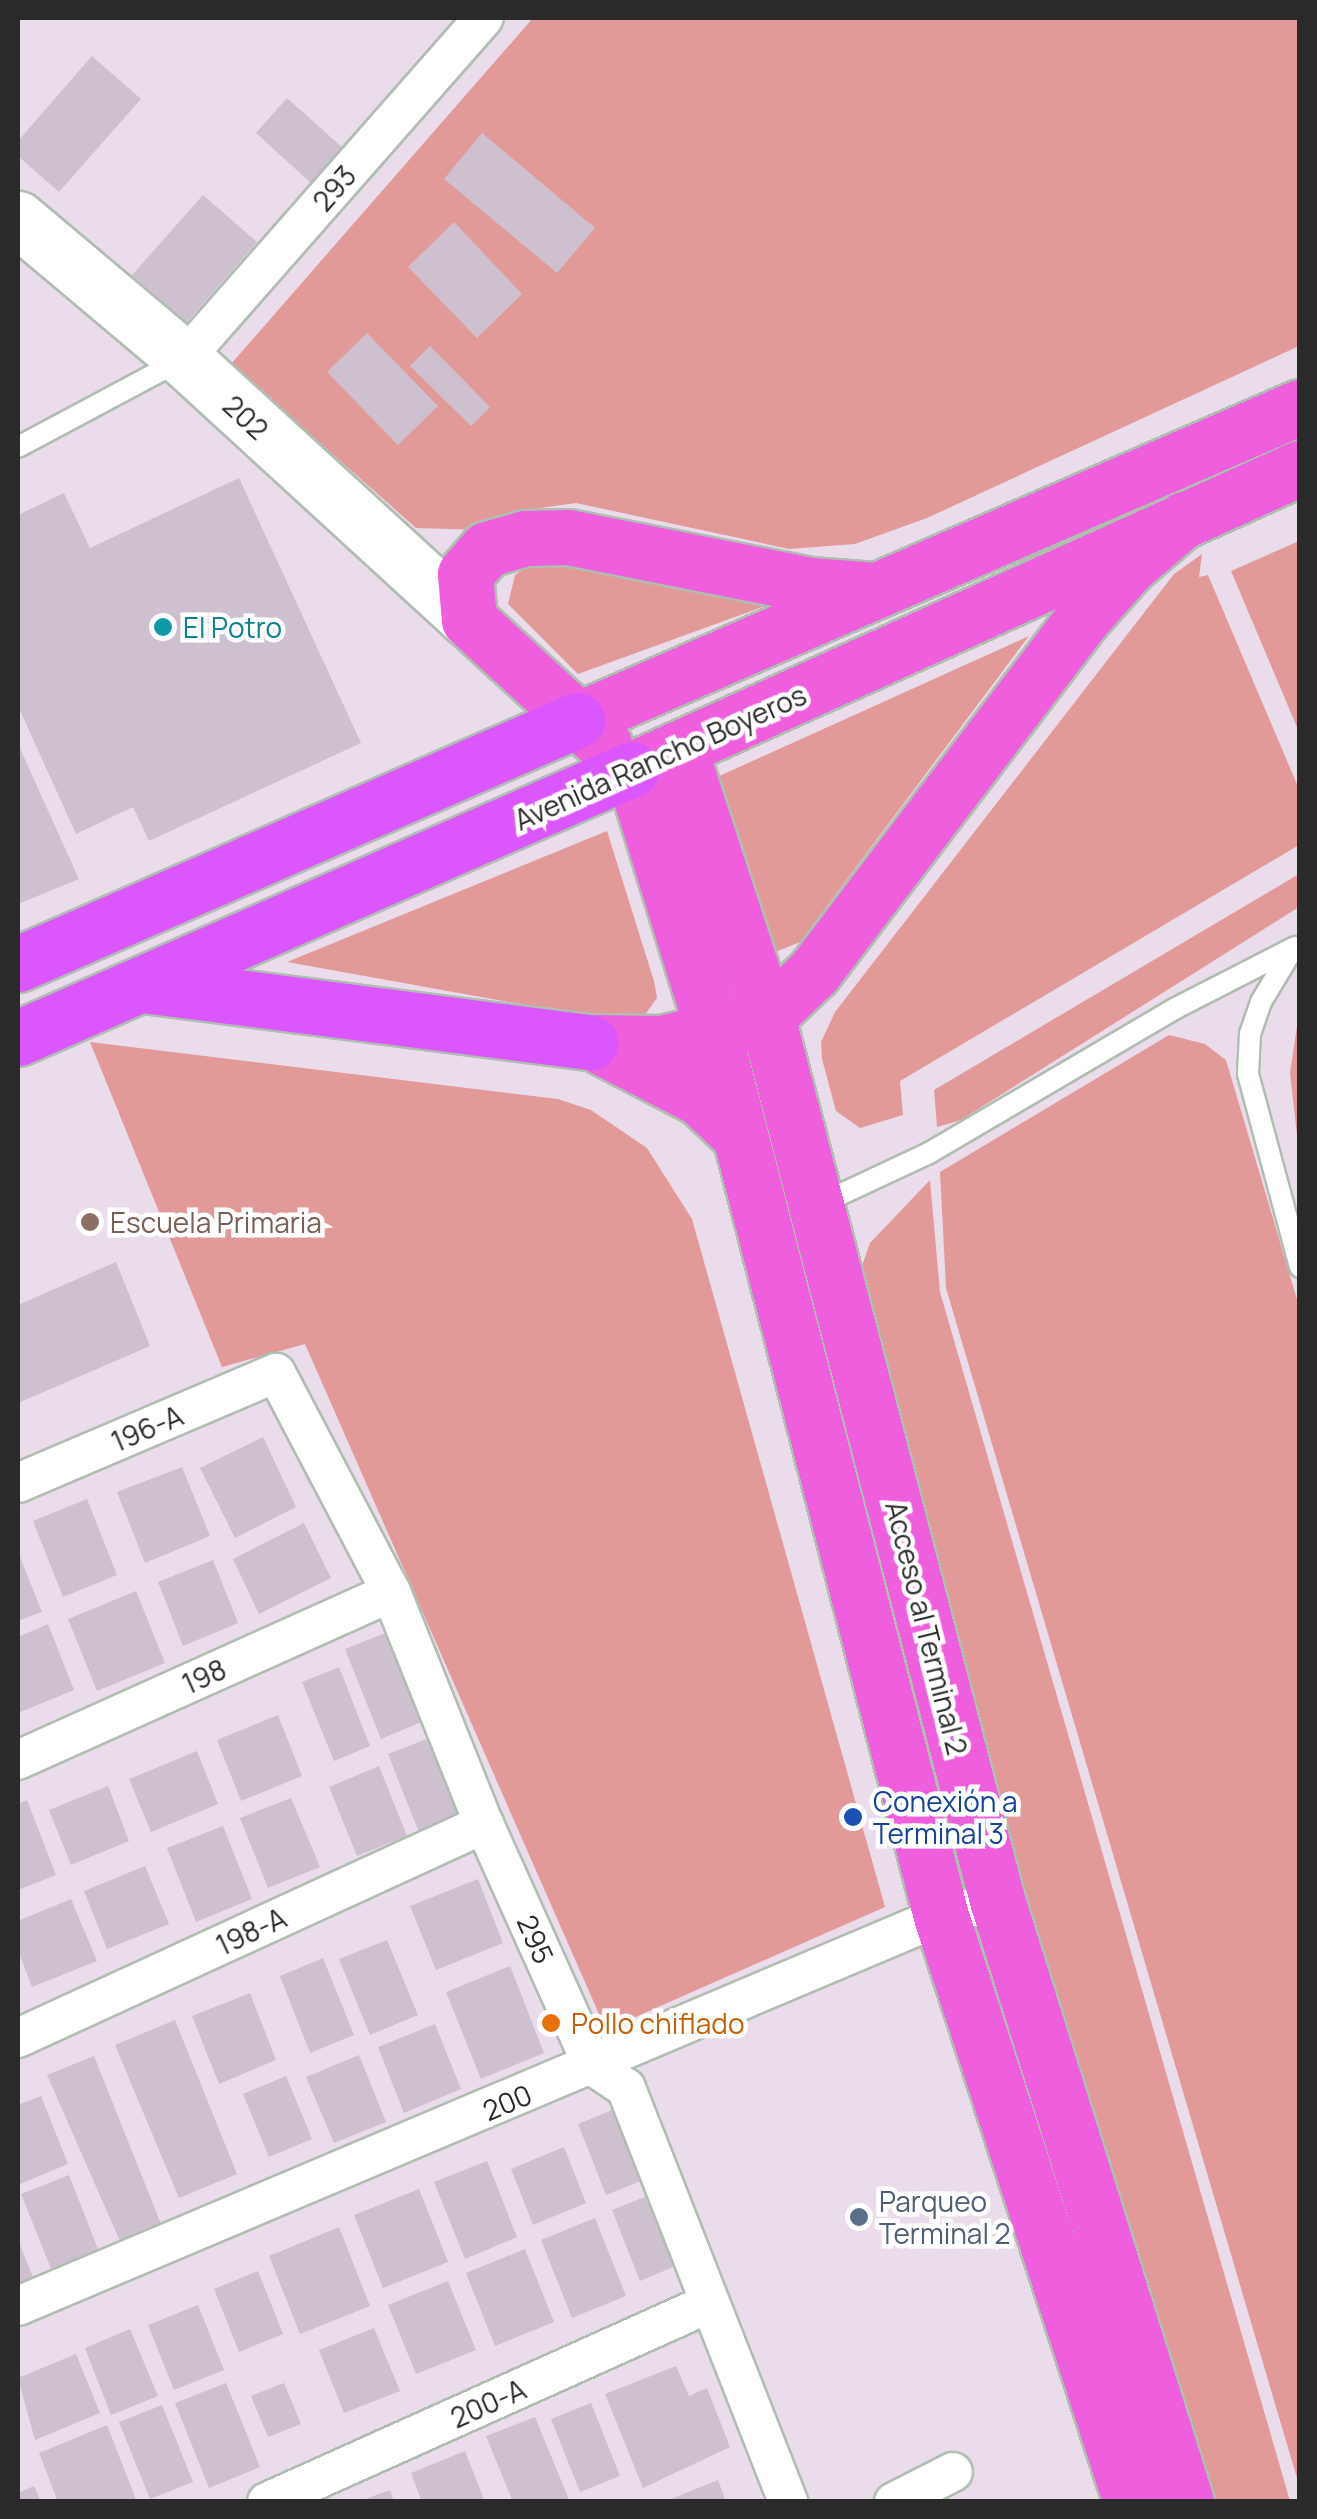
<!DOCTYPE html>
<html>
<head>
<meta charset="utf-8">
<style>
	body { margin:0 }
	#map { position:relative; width:1317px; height:2519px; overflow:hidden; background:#ebdcec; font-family:Manrope,sans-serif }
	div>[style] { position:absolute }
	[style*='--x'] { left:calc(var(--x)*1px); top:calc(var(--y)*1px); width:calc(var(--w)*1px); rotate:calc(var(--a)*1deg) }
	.green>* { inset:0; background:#e29a99 }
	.building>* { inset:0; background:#cec0ce }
	.roads { filter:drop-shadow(2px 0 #b0beb2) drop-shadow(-2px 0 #b0beb2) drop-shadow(0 2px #b0beb2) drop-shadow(0 -2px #b0beb2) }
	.lane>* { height:20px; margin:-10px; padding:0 10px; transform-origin:10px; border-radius:10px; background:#fff }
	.street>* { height:38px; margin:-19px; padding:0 19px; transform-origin:19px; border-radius:19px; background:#fff }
	.secondary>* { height:55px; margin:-27.5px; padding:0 27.5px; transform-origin:27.5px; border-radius:27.5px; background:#fff }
	.primary>* { height:55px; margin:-27.5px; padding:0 27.5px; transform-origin:27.5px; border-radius:27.5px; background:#ef5edc }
	.highway>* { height:55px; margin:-27.5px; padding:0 27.5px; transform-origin:27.5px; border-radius:27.5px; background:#db56fd }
	.dots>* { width:28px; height:28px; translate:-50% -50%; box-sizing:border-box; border:5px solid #fff; border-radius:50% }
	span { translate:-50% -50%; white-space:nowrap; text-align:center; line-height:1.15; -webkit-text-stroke:9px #fff; paint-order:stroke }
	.street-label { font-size:28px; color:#2a2a2a }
	.culture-label { font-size:28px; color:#0d838f }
	.left { translate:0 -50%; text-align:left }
	.education-label { font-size:28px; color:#785e54 }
	.transit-label { font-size:28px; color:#164399 }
	.food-label { font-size:28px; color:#c56008 }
	.service-label { font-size:28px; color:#4e5e75 }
	.frame { position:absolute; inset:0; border:20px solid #2a2a2a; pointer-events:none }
</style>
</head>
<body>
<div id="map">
	<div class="green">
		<div style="clip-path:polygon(533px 18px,1299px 18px,1299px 346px,927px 518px,855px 544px,789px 549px,576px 503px,519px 511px,483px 530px,416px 528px,231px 364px)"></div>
		<div style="clip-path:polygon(1299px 541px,1299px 732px,1231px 571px)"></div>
		<div style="clip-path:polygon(1202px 554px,1199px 577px,1208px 575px,1299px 789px,1299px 845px,900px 1081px,903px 1115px,860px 1128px,836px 1111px,822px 1059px,821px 1042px,835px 1012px,1174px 574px)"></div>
		<div style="clip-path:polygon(538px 559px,779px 601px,578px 674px,508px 604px,515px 575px)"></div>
		<div style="clip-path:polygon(1029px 636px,800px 942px,773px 953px,717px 777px)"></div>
		<div style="clip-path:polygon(607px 831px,654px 981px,657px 998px,644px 1016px,620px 1022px,287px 962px)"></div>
		<div style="clip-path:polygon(1299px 874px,1299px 907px,961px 1120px,937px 1127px,934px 1090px)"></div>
		<div style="clip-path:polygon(1299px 1013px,1299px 1153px,1290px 1073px)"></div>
		<div style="clip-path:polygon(1169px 1035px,1205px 1044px,1226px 1060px,1299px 1306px,1299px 2485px,946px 1288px,940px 1172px)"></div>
		<div style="clip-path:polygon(90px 1042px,558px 1099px,591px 1110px,647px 1148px,692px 1219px,885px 1907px,606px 2030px,305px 1344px,222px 1367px)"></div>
		<div style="clip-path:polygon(753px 1061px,962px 1871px,954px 1873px,743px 1065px)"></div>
		<div style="clip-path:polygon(930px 1180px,940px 1292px,1290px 2501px,1212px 2501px,992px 1814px,858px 1277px,870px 1243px)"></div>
	</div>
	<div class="building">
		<div style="clip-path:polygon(92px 56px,141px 99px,59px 192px,18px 156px,18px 141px)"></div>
		<div style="clip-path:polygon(287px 98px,344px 149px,313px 185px,256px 133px)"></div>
		<div style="clip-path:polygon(482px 133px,595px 228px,557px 273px,444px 179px)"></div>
		<div style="clip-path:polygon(203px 195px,257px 242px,186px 323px,132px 275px)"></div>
		<div style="clip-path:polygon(454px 222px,522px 294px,477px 338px,408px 267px)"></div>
		<div style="clip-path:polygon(367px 333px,438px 406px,398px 445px,327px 372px)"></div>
		<div style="clip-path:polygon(430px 346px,490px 407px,471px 426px,410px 366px)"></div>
		<div style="clip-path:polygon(239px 478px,361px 743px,149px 841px,133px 807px,76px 834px,18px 706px,18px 515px,64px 493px,90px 548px)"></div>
		<div style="clip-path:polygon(18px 744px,79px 879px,18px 904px)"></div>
		<div style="clip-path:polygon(116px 1262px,150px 1346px,18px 1403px,18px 1305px)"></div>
		<div style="clip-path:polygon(263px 1437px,296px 1507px,235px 1538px,200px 1468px)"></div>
		<div style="clip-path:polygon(182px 1467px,210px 1536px,145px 1563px,117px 1492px)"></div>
		<div style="clip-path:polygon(87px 1499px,117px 1575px,63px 1597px,33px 1521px)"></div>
		<div style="clip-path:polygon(304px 1523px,331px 1578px,259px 1614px,233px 1559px)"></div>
		<div style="clip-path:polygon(18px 1552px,42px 1612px,18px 1621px)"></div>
		<div style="clip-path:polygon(213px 1560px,238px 1623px,183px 1646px,158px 1582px)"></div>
		<div style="clip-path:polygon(136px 1591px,165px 1663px,97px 1691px,68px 1619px)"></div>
		<div style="clip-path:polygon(48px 1624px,74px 1690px,18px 1713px,18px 1637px)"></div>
		<div style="clip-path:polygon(398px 1628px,433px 1717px,381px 1739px,345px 1649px)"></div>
		<div style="clip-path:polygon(339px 1667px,370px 1746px,334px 1761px,302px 1682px)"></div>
		<div style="clip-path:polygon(278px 1715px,302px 1776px,241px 1801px,217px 1740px)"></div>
		<div style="clip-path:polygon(442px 1733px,474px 1813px,420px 1835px,388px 1754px)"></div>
		<div style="clip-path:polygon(197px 1751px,218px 1804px,151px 1832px,129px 1779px)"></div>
		<div style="clip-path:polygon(379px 1766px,407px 1836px,357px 1856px,329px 1787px)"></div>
		<div style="clip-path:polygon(108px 1786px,129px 1841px,71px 1865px,49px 1810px)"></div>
		<div style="clip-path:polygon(291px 1798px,320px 1867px,268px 1888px,240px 1818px)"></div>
		<div style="clip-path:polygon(27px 1800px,56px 1875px,18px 1890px,18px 1804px)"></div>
		<div style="clip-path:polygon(223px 1826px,252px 1899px,196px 1922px,167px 1848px)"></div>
		<div style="clip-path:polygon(145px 1866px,169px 1924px,107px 1949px,84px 1891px)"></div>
		<div style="clip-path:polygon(478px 1879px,503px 1943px,436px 1970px,410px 1906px)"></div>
		<div style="clip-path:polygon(71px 1899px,97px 1961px,32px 1987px,18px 1950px,18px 1921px)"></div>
		<div style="clip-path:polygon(387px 1940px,418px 2015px,370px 2035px,339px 1959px)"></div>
		<div style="clip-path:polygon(323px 1958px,354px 2035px,310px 2053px,280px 1976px)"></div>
		<div style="clip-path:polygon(510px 1966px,544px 2053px,481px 2079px,446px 1992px)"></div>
		<div style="clip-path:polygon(250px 1993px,276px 2060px,219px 2084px,192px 2016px)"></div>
		<div style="clip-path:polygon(175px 2020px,237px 2174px,179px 2198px,115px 2045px)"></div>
		<div style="clip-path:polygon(435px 2024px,461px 2089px,404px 2113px,378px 2047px)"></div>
		<div style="clip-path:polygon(359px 2055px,386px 2122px,334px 2143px,306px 2077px)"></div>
		<div style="clip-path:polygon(94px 2056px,161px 2224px,120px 2241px,47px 2075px)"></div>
		<div style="clip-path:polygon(286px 2076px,312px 2139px,269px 2157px,243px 2094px)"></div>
		<div style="clip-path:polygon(41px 2096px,68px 2164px,18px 2185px,18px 2105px)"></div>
		<div style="clip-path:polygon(617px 2108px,646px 2179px,606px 2195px,578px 2124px)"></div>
		<div style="clip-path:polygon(564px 2147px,586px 2203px,533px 2225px,511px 2169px)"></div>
		<div style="clip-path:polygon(487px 2161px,517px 2237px,465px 2259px,434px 2182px)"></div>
		<div style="clip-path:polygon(69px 2175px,99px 2252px,52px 2271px,21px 2194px)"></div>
		<div style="clip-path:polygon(419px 2189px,448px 2262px,383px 2288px,354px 2215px)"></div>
		<div style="clip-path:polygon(652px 2194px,680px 2264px,640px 2281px,612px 2210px)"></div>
		<div style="clip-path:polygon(595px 2218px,626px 2296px,572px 2318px,541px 2240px)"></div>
		<div style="clip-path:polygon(339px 2227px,370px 2306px,300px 2334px,269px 2256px)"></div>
		<div style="clip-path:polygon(18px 2240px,33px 2277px,18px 2283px)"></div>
		<div style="clip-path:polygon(525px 2249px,554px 2322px,495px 2346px,466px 2273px)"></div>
		<div style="clip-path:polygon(258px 2271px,283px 2334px,239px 2352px,214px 2289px)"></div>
		<div style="clip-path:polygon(448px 2281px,476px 2350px,416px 2374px,388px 2305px)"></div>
		<div style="clip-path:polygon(198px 2305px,224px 2370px,174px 2390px,148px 2325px)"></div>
		<div style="clip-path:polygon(374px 2328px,400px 2391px,344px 2413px,319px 2350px)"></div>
		<div style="clip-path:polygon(130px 2329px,158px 2396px,111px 2415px,85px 2348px)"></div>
		<div style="clip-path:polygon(76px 2354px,100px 2413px,35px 2440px,18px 2378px)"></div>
		<div style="clip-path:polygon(676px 2366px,689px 2396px,707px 2388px,730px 2447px,643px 2488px,605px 2394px)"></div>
		<div style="clip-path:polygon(226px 2383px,260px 2467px,209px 2488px,175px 2403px)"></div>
		<div style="clip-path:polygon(284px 2383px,301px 2424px,268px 2437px,251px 2396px)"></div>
		<div style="clip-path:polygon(591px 2403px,620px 2476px,580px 2492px,551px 2419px)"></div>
		<div style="clip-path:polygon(162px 2405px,193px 2482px,150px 2499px,119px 2422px)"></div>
		<div style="clip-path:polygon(535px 2417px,570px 2502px,513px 2502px,486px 2436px)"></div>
		<div style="clip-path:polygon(107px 2425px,137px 2502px,58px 2502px,39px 2453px)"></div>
		<div style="clip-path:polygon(465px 2451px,485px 2502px,422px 2502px,411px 2473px)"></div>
		<div style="clip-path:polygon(718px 2480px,726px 2502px,666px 2502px,666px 2501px)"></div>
		<div style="clip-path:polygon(34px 2486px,41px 2502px,18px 2502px,18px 2493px)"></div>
		<div style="clip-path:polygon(390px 2490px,394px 2502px,360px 2502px,360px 2501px)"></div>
	</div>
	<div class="roads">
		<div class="lane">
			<div style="--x:18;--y:447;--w:183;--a:-28.1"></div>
			<div style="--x:1291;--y:952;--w:58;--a:121"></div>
			<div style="--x:1261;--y:1002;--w:34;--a:109"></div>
			<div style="--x:1250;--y:1034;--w:40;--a:92.9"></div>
			<div style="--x:1248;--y:1074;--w:200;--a:74.9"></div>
			<div style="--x:818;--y:1205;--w:123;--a:-25.1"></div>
			<div style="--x:929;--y:1153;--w:286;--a:-30.4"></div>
			<div style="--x:1176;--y:1008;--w:134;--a:-27.1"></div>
		</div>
		<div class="street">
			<div style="--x:184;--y:359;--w:454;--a:-48.7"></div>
			<div style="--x:18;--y:1483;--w:280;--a:-23.1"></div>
			<div style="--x:276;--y:1373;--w:247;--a:62.3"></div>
			<div style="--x:391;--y:1592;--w:250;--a:68.2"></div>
			<div style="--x:484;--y:1824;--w:265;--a:65.8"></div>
			<div style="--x:593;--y:2066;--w:40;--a:34"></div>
			<div style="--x:626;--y:2088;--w:445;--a:68.6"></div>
			<div style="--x:18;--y:1760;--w:409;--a:-24.2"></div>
			<div style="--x:18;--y:2038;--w:513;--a:-24.67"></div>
			<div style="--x:18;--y:2306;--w:1002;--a:-22.91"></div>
			<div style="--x:941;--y:1916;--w:58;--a:-15.9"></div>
			<div style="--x:267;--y:2502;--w:483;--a:-24.2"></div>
			<div style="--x:894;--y:2502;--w:66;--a:-27"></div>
		</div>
		<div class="secondary">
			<div style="--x:18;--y:219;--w:217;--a:40.1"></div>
			<div style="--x:184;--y:359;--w:386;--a:42.5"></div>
		</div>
		<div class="primary">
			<div style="--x:577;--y:720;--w:788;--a:-23.41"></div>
			<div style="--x:604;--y:744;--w:183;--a:-137.4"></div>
			<div style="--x:469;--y:620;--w:46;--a:-95"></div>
			<div style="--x:465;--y:574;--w:33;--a:-49"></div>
			<div style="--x:487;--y:549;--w:40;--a:-16"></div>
			<div style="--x:525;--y:538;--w:43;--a:-1.3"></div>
			<div style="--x:568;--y:537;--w:247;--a:11.2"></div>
			<div style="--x:810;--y:585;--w:65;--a:4.4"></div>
			<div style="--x:680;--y:751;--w:280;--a:71.9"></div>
			<div style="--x:767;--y:1017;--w:912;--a:75.4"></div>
			<div style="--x:997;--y:1900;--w:631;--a:72.57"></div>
			<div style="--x:644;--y:764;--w:720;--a:-24.29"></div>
			<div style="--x:632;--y:769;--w:277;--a:72.8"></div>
			<div style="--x:714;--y:1034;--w:911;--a:75.57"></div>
			<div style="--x:941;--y:1916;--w:616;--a:72.04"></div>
			<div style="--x:590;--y:1042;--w:72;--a:0.8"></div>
			<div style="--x:662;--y:1043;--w:108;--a:-13.9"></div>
			<div style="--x:767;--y:1017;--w:65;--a:-43.8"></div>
			<div style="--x:814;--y:972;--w:442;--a:-52.8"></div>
			<div style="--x:1081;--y:620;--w:72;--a:-48.4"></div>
			<div style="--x:1129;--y:566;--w:72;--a:-40.5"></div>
			<div style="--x:602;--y:1047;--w:110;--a:27.5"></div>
			<div style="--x:700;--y:1098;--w:55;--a:43.5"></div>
		</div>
		<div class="highway">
			<div style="--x:18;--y:964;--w:610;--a:-23.58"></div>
			<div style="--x:143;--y:985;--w:451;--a:7.3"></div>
			<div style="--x:18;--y:1038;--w:670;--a:-23.66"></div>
		</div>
	</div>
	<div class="dots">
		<div style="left:163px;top:627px;background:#0f9aa8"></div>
		<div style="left:90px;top:1222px;background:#8d6e63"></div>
		<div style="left:853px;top:1817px;background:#1a4fb4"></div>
		<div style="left:551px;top:2023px;background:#e8710a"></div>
		<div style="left:859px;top:2217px;background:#5c6f8a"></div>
	</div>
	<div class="street-label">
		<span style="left:334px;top:188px;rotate:-49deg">293</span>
		<span style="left:246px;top:417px;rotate:43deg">202</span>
		<span style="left:660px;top:757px;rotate:-24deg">Avenida Rancho Boyeros</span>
		<span style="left:147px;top:1428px;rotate:-23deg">196-A</span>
		<span style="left:927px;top:1628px;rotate:76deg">Acceso al Terminal 2</span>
		<span style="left:204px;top:1676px;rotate:-24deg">198</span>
		<span style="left:251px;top:1931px;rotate:-25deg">198-A</span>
		<span style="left:536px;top:1939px;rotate:66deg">295</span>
		<span style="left:507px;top:2102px;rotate:-23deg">200</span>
		<span style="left:488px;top:2403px;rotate:-24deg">200-A</span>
	</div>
	<div class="culture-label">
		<span class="left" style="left:183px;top:627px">El Potro</span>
	</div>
	<div class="education-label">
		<span class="left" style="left:110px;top:1222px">Escuela Primaria</span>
	</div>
	<div class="transit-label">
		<span class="left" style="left:873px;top:1817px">Conexión a<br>Terminal 3</span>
	</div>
	<div class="food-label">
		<span class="left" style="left:571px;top:2023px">Pollo chiflado</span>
	</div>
	<div class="service-label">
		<span class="left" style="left:879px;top:2217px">Parqueo<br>Terminal 2</span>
	</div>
	<div class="frame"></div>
</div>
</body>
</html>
